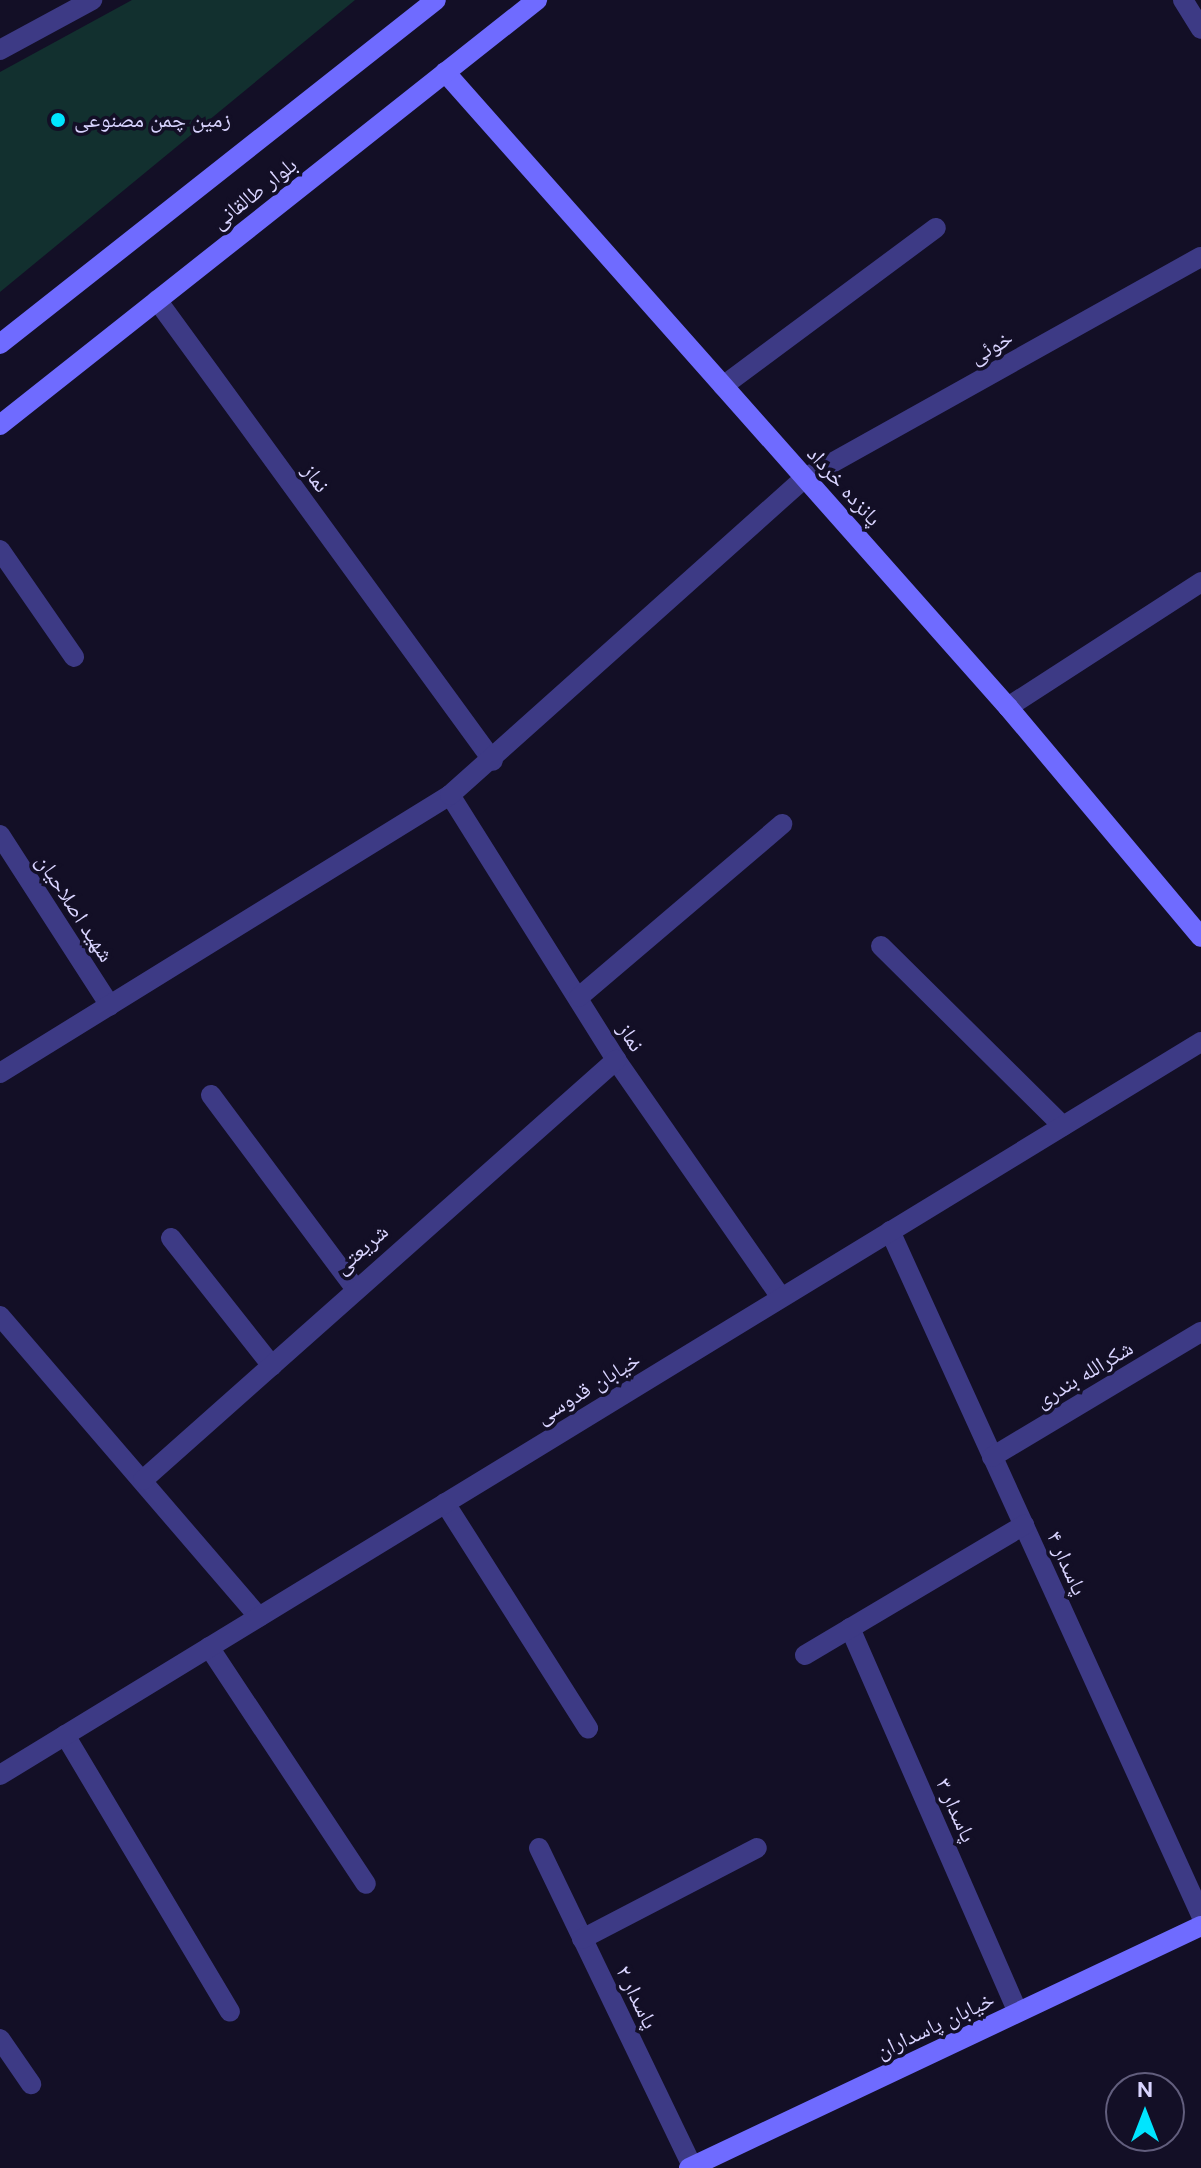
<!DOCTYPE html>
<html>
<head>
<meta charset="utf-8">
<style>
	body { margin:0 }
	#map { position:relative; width:1201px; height:2168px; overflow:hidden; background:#130f26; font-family:"DM Sans","Noto Naskh Arabic",sans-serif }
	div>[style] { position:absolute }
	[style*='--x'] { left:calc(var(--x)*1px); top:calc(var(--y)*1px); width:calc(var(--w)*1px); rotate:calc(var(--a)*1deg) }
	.green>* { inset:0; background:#12302f }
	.street>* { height:20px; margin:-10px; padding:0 10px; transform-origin:10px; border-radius:10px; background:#3d3a85 }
	.secondary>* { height:20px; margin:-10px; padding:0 10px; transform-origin:10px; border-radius:10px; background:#6f6bff }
	.dots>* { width:22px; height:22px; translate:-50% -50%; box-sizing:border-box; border:4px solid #130f26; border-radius:50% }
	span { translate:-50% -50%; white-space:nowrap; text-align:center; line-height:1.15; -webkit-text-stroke:7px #130f26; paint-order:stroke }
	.poi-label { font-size:22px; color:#d9d4ff }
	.left { translate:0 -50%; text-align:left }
	.street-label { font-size:22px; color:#d9d4ff }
	.north { position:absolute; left:1105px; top:2072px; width:80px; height:80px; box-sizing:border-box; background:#130f26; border:2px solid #625e7d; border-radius:50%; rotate:0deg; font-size:22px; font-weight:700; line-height:32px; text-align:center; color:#d9d4ff }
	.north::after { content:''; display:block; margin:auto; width:28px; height:36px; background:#00e5ff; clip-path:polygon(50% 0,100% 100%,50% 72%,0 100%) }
</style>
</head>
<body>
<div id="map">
	<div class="green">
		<div style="clip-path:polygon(132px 0,355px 0,0 292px,0 72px)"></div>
	</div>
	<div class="street">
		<div style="--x:1183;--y:0;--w:34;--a:58"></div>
		<div style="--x:0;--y:50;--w:105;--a:-28.5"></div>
		<div style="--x:157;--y:300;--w:570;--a:53.91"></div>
		<div style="--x:723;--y:386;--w:265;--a:-36.6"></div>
		<div style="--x:0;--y:550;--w:130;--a:55.3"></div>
		<div style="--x:1008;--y:707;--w:230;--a:-32.9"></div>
		<div style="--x:450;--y:795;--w:313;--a:57.9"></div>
		<div style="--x:616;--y:1060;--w:289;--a:55.2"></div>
		<div style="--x:0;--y:835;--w:203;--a:57.2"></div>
		<div style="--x:881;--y:946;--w:256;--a:44.7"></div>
		<div style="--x:579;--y:997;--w:267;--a:-40.4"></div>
		<div style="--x:0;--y:1073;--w:529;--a:-31.71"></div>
		<div style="--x:450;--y:795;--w:476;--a:-41.8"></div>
		<div style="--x:805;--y:478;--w:453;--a:-29.2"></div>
		<div style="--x:211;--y:1095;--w:239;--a:53.3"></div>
		<div style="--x:890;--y:1231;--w:751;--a:65.55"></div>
		<div style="--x:171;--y:1238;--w:163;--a:51.7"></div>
		<div style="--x:0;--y:1316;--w:397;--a:49.3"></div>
		<div style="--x:992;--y:1457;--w:244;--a:-30.9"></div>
		<div style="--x:143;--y:1480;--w:633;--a:-41.6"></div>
		<div style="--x:445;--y:1503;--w:267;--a:57.6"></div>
		<div style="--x:850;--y:1628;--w:419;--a:66.4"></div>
		<div style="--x:209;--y:1647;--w:284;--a:56.5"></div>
		<div style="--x:805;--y:1655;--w:255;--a:-30.7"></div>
		<div style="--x:65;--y:1735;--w:322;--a:59.2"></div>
		<div style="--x:0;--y:1775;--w:1407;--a:-31.4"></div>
		<div style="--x:539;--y:1848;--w:355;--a:64.3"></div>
		<div style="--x:582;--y:1939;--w:197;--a:-27.5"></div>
		<div style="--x:0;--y:2039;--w:55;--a:55.4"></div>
	</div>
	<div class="secondary">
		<div style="--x:445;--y:72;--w:849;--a:48.44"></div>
		<div style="--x:1008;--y:707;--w:300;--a:50"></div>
		<div style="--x:0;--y:344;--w:555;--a:-38.27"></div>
		<div style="--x:0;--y:425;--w:685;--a:-38.36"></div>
		<div style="--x:689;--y:2168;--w:566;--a:-25.3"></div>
	</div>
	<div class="dots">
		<div style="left:58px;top:120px;background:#00e5ff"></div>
	</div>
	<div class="poi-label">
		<span class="left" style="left:74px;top:120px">زمین چمن مصنوعی</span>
	</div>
	<div class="street-label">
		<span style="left:254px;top:193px;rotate:-38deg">بلوار طالقانی</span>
		<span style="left:991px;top:347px;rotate:-29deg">خوئی</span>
		<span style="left:316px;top:478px;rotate:54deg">نماز</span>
		<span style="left:844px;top:486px;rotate:48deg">پانزده خرداد</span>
		<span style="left:75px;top:908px;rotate:57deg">شهید اصلاحیان</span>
		<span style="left:631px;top:1037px;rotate:58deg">نماز</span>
		<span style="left:361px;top:1249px;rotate:-41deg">شریعتی</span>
		<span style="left:1084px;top:1374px;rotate:-31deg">شکرالله بندری</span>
		<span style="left:588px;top:1388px;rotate:-31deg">خیابان قدوسی</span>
		<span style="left:1067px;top:1563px;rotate:66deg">پاسدار ۴</span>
		<span style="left:956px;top:1810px;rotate:66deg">پاسدار ۳</span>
		<span style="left:637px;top:1997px;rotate:64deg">پاسدار ۲</span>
		<span style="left:935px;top:2025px;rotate:-25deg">خیابان پاسداران</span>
	</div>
	<div class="north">N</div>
</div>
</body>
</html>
